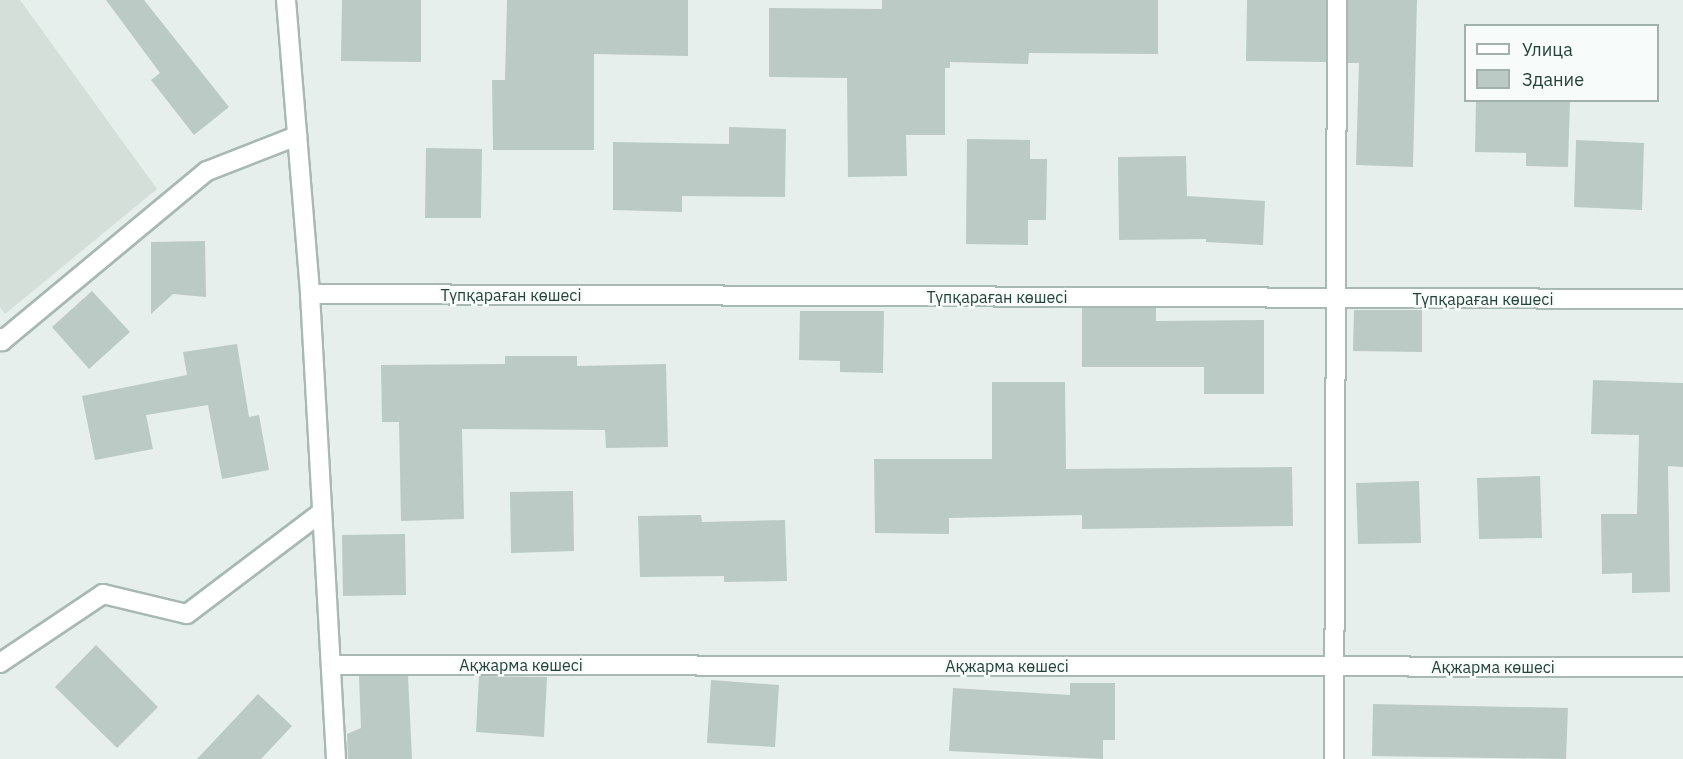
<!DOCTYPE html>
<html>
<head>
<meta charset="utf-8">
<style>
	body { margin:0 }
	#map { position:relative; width:1683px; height:759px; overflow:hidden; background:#e6efeb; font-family:"IBM Plex Sans",sans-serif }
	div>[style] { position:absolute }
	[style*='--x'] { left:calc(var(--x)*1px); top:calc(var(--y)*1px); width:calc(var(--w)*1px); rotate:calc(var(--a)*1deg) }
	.built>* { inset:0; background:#d4dfda }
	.building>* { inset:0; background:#bbcac4 }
	.roads { filter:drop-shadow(2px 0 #a8b8b2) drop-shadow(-2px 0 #a8b8b2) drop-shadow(0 2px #a8b8b2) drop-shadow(0 -2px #a8b8b2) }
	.minor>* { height:18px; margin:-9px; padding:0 9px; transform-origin:9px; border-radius:9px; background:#fff }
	span { translate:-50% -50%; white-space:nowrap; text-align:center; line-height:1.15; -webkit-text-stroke:5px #f7fbf9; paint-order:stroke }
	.street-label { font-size:16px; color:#24423a }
	.legend { position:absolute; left:1464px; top:24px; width:195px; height:78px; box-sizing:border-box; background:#f7fbf9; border:2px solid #a3b1ad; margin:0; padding:8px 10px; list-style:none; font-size:18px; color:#24423a }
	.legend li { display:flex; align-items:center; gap:12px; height:30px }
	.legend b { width:30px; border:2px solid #a3b1ad }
</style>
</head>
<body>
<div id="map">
	<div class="built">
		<div style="clip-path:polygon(0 0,20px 0,157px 189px,5px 314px,0 307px)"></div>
	</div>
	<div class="building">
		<div style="clip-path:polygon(106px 0,144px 0,229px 107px,194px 135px,151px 80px,160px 73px)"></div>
		<div style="clip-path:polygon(342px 0,421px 0,421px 62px,341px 61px)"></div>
		<div style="clip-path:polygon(507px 0,688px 0,688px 56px,594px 54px,594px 150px,493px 150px,492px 80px,505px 80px)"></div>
		<div style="clip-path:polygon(882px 0,1158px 0,1158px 54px,1029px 53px,1028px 64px,950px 62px,950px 68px,945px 68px,945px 135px,906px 135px,907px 176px,848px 177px,847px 78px,769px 77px,769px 8px,882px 9px)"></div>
		<div style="clip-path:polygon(1247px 0,1326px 0,1326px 62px,1246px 61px)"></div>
		<div style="clip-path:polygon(1348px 0,1417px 0,1413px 167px,1356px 165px,1359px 63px,1348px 63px)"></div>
		<div style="clip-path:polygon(1476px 100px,1570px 100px,1568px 167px,1526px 166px,1526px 153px,1475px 152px)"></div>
		<div style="clip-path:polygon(729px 127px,786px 129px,785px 197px,682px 196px,682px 212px,613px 210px,613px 142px,729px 144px)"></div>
		<div style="clip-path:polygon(967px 139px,1030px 140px,1030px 159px,1047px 159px,1046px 220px,1028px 220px,1028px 245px,966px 244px)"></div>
		<div style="clip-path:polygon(1576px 140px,1644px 143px,1642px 210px,1574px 207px)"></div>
		<div style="clip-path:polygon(426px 148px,482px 149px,481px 218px,425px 218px)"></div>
		<div style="clip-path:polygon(1186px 156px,1187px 196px,1265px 201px,1263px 245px,1206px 242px,1206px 239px,1119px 240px,1118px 157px)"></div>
		<div style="clip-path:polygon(205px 241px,206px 297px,173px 294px,151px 314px,151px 242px)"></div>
		<div style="clip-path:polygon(92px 291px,130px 332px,89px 369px,52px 327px)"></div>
		<div style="clip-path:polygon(1082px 308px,1156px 308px,1156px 321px,1264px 320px,1264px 394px,1204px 394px,1204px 367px,1082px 367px)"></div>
		<div style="clip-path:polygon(1354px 310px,1422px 310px,1422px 352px,1353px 351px)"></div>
		<div style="clip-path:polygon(800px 311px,884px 311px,883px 373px,840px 372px,840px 361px,799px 360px)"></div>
		<div style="clip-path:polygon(237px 344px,249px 417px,259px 415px,269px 470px,222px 479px,208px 405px,146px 415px,153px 449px,95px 460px,82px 396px,187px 375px,183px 352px)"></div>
		<div style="clip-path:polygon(505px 356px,577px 356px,577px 366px,666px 364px,668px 447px,606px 448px,605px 430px,462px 429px,464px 519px,401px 521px,399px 422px,382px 422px,381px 365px,505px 364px)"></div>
		<div style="clip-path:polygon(1593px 380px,1683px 383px,1683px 467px,1668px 466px,1670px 592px,1632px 593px,1632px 573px,1602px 574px,1601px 514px,1637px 514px,1639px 435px,1591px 434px)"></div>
		<div style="clip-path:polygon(992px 382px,1065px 382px,1066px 469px,1292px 467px,1293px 526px,1082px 529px,1082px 515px,949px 518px,949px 534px,875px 533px,874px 459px,992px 459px)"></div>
		<div style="clip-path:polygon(1540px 476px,1542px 538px,1479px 539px,1477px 478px)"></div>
		<div style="clip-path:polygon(1419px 481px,1421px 543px,1358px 544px,1356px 483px)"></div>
		<div style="clip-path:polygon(573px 491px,574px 551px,511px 553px,510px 492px)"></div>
		<div style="clip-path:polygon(701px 515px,702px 522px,785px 520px,787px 581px,724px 582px,724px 576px,640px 577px,638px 516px)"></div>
		<div style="clip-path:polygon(405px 534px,406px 595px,343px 596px,342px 535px)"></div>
		<div style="clip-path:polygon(96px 645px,158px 707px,117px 748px,55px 687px)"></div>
		<div style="clip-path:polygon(359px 676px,408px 676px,412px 759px,348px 759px,347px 734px,361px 728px)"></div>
		<div style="clip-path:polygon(479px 676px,547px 677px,544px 737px,476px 732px)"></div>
		<div style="clip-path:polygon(711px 680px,779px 685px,775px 747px,707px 743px)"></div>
		<div style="clip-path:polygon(1070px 683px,1115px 683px,1115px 740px,1103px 740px,1103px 759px,949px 751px,953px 688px,1070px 695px)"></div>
		<div style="clip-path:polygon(258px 694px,292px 726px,261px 759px,197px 759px)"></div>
		<div style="clip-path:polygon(1373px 704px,1568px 708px,1566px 759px,1372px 756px)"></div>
	</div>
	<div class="roads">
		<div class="minor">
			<div style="--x:286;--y:0;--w:295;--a:85.3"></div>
			<div style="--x:310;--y:294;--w:466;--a:86.8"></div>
			<div style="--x:310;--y:294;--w:1373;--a:0.21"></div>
			<div style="--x:0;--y:338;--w:4;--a:56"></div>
			<div style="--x:2;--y:341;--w:266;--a:-39.7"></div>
			<div style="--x:207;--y:171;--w:97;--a:-21.3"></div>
			<div style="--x:0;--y:663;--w:124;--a:-33.8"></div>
			<div style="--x:103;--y:594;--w:86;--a:13.4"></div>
			<div style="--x:187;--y:614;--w:169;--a:-37.1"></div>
			<div style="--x:331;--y:665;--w:1352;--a:0.08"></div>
			<div style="--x:1334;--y:759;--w:759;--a:-89.77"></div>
		</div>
	</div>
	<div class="street-label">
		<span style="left:511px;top:295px">Түпқараған көшесі</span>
		<span style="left:997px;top:297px">Түпқараған көшесі</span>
		<span style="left:1483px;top:299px">Түпқараған көшесі</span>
		<span style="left:521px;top:665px">Ақжарма көшесі</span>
		<span style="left:1007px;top:666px">Ақжарма көшесі</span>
		<span style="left:1493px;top:667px">Ақжарма көшесі</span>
	</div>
	<ul class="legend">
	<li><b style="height:8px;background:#fff"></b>Улица</li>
	<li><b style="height:16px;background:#bbcac4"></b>Здание</li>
	</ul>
</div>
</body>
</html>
